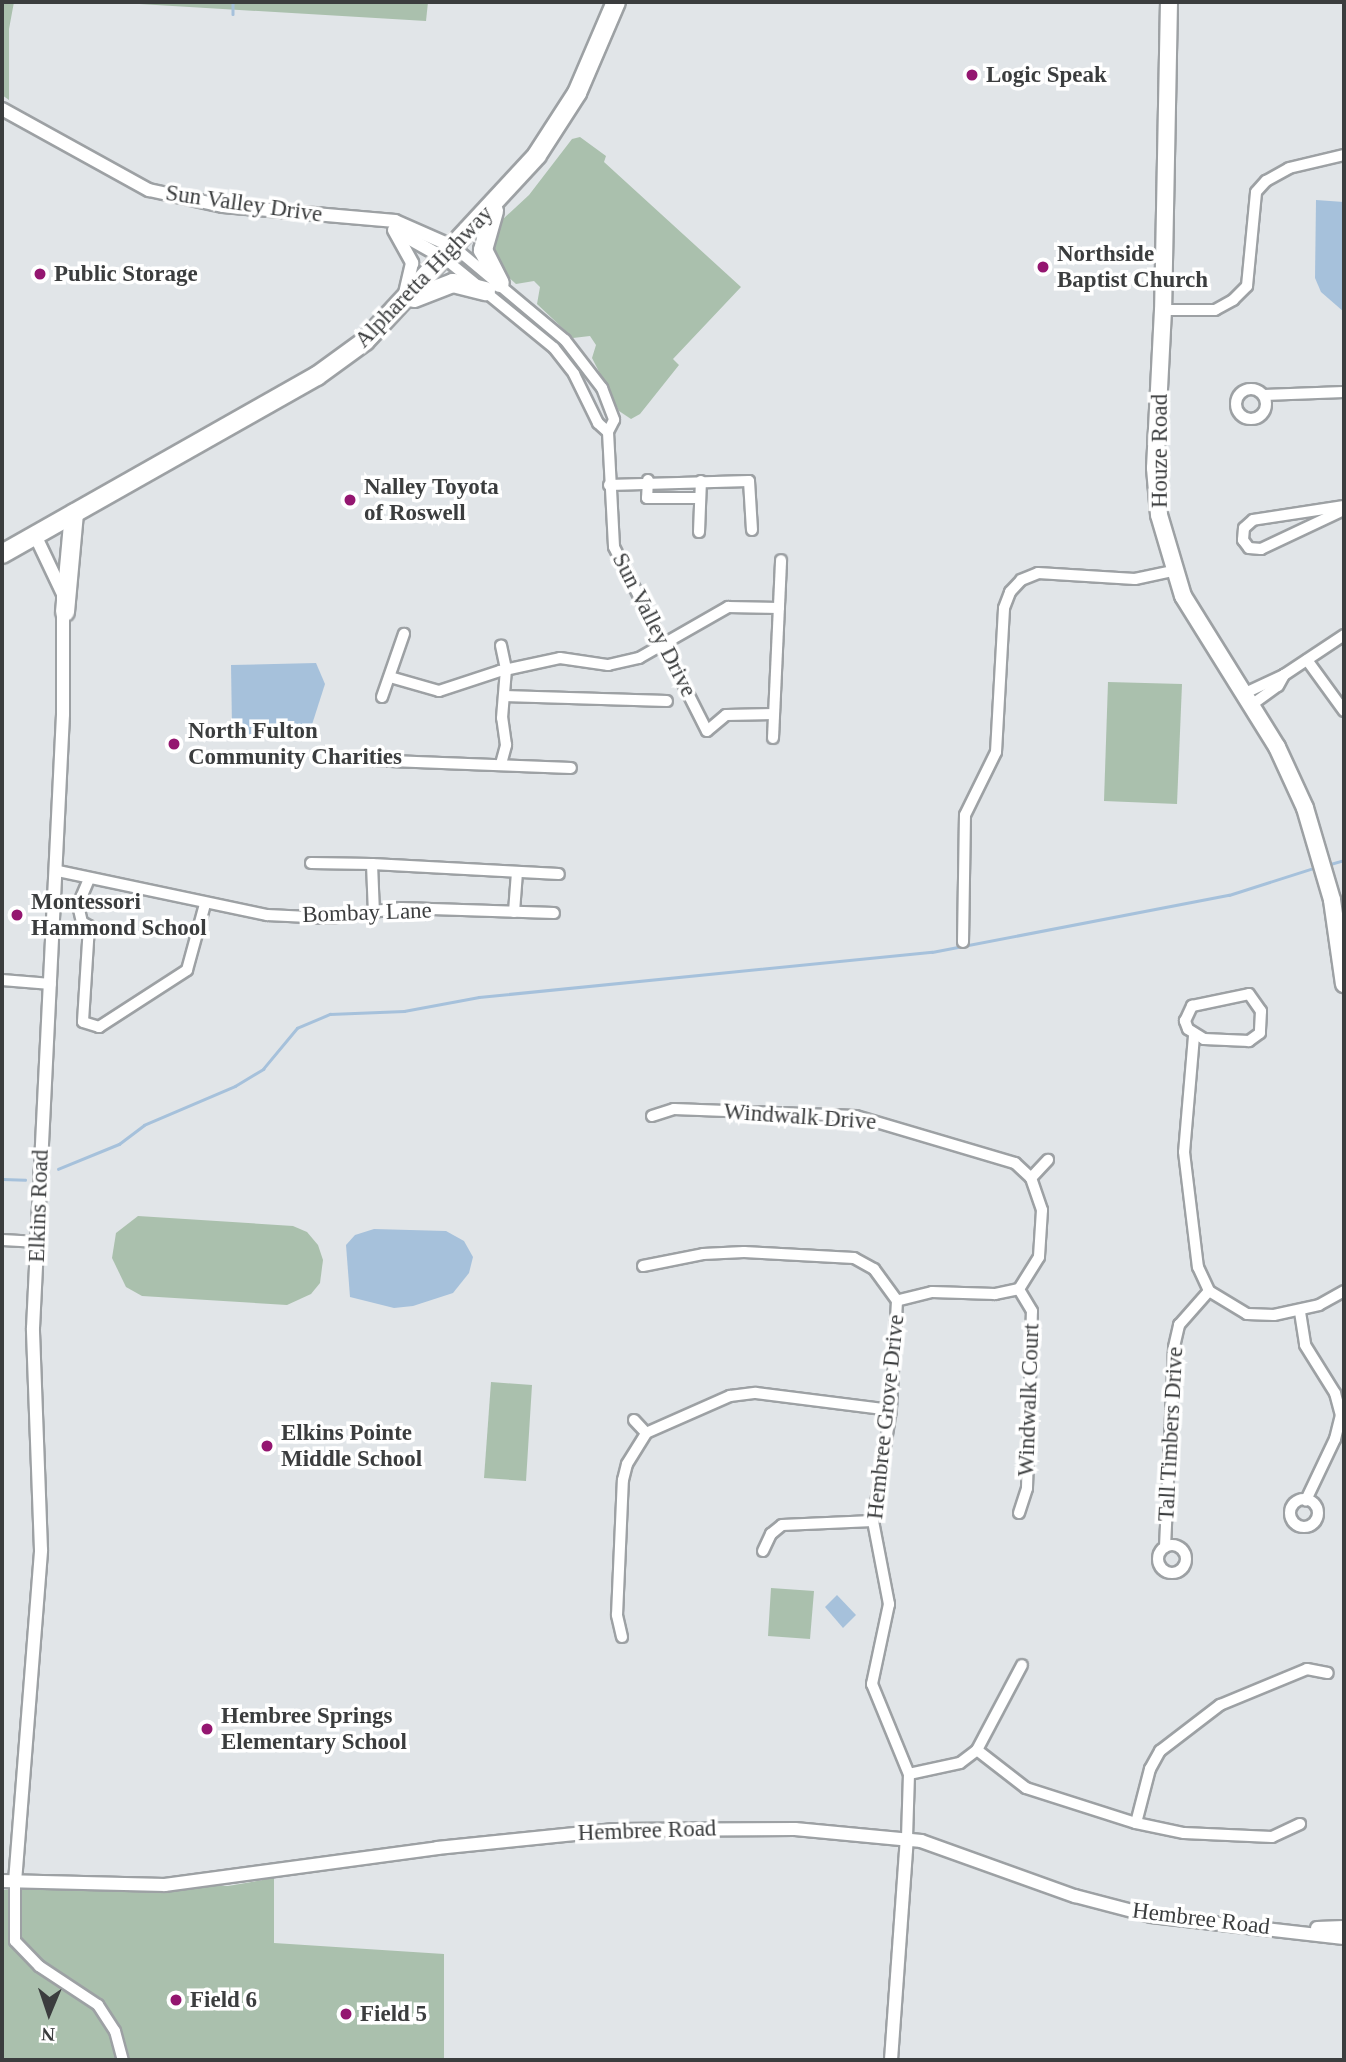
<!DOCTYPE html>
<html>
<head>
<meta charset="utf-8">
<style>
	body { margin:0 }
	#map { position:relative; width:1346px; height:2062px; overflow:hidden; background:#e1e5e8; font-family:"Times New Roman",serif }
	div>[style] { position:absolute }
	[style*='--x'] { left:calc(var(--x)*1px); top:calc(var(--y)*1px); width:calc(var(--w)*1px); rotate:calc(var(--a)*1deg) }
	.green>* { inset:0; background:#aac0ad }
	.water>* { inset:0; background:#a6c1db }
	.stream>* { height:2.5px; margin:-1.25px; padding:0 1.25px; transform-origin:1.25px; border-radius:1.25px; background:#a6c1db }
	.roads { filter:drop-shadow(2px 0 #9da1a4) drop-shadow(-2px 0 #9da1a4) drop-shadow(0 2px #9da1a4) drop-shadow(0 -2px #9da1a4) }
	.minor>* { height:10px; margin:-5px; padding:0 5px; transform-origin:5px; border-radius:5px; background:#fff }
	.minor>.ring { margin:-5px; padding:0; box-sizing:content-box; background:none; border:10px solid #fff; border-radius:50% }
	.tertiary>* { height:12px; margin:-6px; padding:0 6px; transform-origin:6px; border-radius:6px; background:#fff }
	.primary>* { height:16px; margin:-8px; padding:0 8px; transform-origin:8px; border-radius:8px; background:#fff }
	.trunk>* { height:18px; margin:-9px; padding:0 9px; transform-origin:9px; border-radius:9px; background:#fff }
	.dots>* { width:19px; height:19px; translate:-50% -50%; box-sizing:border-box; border:4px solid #fff; border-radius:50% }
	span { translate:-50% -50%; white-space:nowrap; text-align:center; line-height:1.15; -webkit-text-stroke:7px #fff; paint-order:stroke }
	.poi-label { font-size:23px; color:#3b3d3e; font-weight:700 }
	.left { translate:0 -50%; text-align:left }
	.street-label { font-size:23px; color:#3b3d3e }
	.frame { position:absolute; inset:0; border:4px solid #3b3d3e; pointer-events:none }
	.north { position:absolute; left:14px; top:1978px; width:70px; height:70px; -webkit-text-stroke:5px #fff; paint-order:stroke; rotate:182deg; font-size:19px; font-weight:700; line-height:28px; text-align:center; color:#3b3d3e }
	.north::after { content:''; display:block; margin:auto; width:24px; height:32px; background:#3b3d3e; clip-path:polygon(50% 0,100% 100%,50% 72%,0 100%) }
</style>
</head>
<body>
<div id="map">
	<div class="green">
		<div style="clip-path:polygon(2px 2px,14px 2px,9px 29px,9px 100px,2px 95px)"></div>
		<div style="clip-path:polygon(106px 2px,428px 2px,426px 21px)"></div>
		<div style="clip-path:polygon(580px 137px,606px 156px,604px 162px,741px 287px,673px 359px,679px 365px,640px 414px,631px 419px,619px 411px,592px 358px,596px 345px,590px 336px,573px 338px,537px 304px,540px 287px,534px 281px,516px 284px,492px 262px,488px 233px,529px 195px,572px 139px)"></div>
		<div style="clip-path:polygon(1108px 682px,1182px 684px,1177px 804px,1104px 801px)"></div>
		<div style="clip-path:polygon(138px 1216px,293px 1226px,307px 1232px,318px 1245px,323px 1260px,320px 1283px,311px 1294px,287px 1305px,142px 1296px,126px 1287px,112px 1258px,116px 1233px)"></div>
		<div style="clip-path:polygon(491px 1382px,532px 1385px,526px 1481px,484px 1478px)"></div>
		<div style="clip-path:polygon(771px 1588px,814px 1591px,810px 1639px,768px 1636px)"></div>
		<div style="clip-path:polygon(274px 1878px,274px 1943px,444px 1954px,444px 2060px,2px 2060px,2px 1890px,142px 1883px,228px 1886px)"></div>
	</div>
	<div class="water">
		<div style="clip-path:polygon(1316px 200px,1344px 202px,1344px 312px,1321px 292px,1315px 278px)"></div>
		<div style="clip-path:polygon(316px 663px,325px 684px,308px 737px,237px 737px,232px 727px,231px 665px)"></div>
		<div style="clip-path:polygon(374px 1229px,446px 1231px,464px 1241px,473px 1257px,469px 1273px,453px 1293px,413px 1306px,394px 1308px,350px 1297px,346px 1245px,355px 1235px)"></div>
		<div style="clip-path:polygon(837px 1595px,856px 1615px,843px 1628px,825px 1607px)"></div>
	</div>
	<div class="stream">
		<div style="--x:233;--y:2;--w:12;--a:90"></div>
		<div style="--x:1327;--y:865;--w:18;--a:-16"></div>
		<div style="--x:58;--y:1169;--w:66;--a:-22.3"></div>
		<div style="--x:119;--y:1144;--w:31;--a:-37"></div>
		<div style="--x:144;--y:1125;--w:99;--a:-23.2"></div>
		<div style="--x:235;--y:1086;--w:33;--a:-31"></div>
		<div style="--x:263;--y:1069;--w:53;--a:-50.3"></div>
		<div style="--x:297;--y:1028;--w:36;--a:-23"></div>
		<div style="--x:330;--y:1014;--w:74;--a:-2.3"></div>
		<div style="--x:404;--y:1011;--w:76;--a:-10.6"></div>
		<div style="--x:479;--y:997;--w:455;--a:-5.7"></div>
		<div style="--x:932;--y:952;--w:302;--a:-10.9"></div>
		<div style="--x:1229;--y:895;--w:92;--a:-17.7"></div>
		<div style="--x:2;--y:1179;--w:23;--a:2"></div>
	</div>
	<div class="roads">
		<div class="minor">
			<div style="--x:454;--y:247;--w:145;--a:40"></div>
			<div style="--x:565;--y:340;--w:61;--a:52.4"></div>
			<div style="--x:602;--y:388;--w:34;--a:69"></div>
			<div style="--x:614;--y:420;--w:13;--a:117"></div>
			<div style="--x:608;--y:432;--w:115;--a:87"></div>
			<div style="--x:614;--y:547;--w:206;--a:63.2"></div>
			<div style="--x:707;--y:731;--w:25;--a:-40"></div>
			<div style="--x:726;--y:715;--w:48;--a:-1.2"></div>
			<div style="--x:444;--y:258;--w:142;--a:39.3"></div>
			<div style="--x:554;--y:348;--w:33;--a:52"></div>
			<div style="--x:574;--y:374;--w:55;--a:63.9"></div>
			<div style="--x:598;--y:423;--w:13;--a:42"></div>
			<div style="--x:1163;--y:310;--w:52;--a:0"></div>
			<div style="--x:1215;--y:310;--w:21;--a:-29"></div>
			<div style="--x:1233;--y:300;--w:20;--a:-45"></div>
			<div style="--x:1247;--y:286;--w:94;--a:-84.5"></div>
			<div style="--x:1256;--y:192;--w:15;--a:-48"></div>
			<div style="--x:1266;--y:181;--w:26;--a:-29"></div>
			<div style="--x:1289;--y:168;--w:57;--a:-13.3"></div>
			<div class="ring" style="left:1236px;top:389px;width:20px;height:20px"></div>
			<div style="--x:1264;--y:395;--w:80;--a:-2.1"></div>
			<div style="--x:648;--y:480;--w:18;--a:93"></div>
			<div style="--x:647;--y:498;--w:53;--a:0"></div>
			<div style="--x:609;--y:485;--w:140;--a:-1.6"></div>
			<div style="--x:749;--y:481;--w:49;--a:86.5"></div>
			<div style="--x:1344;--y:506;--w:92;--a:171.3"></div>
			<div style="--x:1253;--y:520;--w:12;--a:138"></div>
			<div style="--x:1244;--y:528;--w:12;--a:95"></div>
			<div style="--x:1243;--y:540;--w:10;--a:53"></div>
			<div style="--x:1249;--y:548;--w:12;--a:5"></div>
			<div style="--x:1261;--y:549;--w:92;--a:-25.2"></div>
			<div style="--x:699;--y:532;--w:51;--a:-87.8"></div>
			<div style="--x:1307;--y:660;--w:63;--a:54"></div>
			<div style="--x:390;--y:677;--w:51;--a:15.9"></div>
			<div style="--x:439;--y:691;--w:64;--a:-18.2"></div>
			<div style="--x:500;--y:671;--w:61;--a:-12.2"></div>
			<div style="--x:560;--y:658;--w:49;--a:8.3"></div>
			<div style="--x:608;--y:665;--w:32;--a:-13"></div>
			<div style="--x:639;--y:658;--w:103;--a:-29.8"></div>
			<div style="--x:728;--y:607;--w:51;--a:1.1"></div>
			<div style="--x:1243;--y:694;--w:45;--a:-24.9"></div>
			<div style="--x:1284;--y:675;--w:72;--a:-33.7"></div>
			<div style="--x:504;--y:696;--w:163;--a:1.8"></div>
			<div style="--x:382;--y:697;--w:67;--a:-70.8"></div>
			<div style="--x:1250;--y:706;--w:34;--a:-36"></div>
			<div style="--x:1278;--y:686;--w:13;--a:-61"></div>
			<div style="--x:773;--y:738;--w:178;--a:-87.4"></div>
			<div style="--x:339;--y:759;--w:232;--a:2.2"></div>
			<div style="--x:501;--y:764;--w:20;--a:-75"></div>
			<div style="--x:506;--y:745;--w:27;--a:-98"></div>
			<div style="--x:502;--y:718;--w:49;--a:-85.3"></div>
			<div style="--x:506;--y:669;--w:24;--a:-102"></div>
			<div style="--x:311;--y:863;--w:61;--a:0.9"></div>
			<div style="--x:372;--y:864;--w:49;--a:87.7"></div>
			<div style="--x:372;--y:864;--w:187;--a:3.1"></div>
			<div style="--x:58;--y:871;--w:214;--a:11.9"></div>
			<div style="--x:267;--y:915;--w:63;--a:2.7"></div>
			<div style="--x:330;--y:918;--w:72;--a:-8"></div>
			<div style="--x:401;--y:908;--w:153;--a:1.9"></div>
			<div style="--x:89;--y:879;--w:28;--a:113"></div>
			<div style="--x:78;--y:905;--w:17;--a:77"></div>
			<div style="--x:82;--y:922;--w:8;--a:30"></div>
			<div style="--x:89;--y:926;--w:96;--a:93.6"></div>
			<div style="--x:83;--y:1022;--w:17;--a:17"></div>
			<div style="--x:99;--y:1027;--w:105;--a:-32.9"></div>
			<div style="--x:187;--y:970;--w:68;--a:-74.7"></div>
			<div style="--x:514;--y:912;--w:40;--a:-85.7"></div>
			<div style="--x:963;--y:942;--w:127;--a:-89.1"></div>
			<div style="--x:965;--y:815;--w:70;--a:-63.8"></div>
			<div style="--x:996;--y:752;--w:144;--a:-86.8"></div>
			<div style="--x:1004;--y:608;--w:17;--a:-69"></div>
			<div style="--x:1010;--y:592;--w:16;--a:-47"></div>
			<div style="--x:1021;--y:580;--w:18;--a:-22"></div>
			<div style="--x:1038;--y:573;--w:97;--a:3.5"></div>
			<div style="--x:1135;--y:579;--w:39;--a:-12"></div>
			<div style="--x:2;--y:980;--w:49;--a:4.7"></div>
			<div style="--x:1249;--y:994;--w:21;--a:55"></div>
			<div style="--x:1261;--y:1011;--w:22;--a:93"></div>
			<div style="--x:1260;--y:1033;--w:14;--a:144"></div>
			<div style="--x:1249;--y:1041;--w:45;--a:-177.5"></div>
			<div style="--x:1204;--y:1039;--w:19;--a:-148"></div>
			<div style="--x:1188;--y:1029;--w:9;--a:-111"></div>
			<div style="--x:1185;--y:1021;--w:17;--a:-65"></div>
			<div style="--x:1192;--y:1006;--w:58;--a:-11.9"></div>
			<div style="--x:1194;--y:1036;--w:116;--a:94.9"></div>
			<div style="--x:1184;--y:1152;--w:116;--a:83.1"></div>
			<div style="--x:1198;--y:1267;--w:26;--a:65"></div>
			<div style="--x:1209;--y:1291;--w:44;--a:31.2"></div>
			<div style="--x:1247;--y:1314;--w:27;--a:2"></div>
			<div style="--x:1274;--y:1315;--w:46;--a:-12.5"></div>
			<div style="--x:1319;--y:1305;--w:29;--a:-29"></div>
			<div style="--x:652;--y:1116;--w:23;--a:-18"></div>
			<div style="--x:674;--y:1109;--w:182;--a:2.2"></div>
			<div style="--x:856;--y:1116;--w:166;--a:16.5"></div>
			<div style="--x:1015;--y:1163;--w:22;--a:43"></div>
			<div style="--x:1031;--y:1178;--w:34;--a:71"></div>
			<div style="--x:1042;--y:1210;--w:47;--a:93.7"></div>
			<div style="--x:1039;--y:1257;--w:38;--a:122"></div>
			<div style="--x:1019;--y:1289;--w:25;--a:168"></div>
			<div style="--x:995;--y:1294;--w:63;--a:-178.2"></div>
			<div style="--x:932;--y:1292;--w:36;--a:166"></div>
			<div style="--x:1031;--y:1178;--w:25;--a:-47"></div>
			<div style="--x:2;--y:1240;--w:36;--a:3"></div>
			<div style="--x:643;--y:1266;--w:61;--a:-11.3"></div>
			<div style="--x:703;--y:1254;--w:41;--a:-2.8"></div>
			<div style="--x:744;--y:1252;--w:110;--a:3.1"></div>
			<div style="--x:854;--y:1258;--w:23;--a:29"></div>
			<div style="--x:874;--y:1269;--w:39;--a:54"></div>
			<div style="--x:897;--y:1301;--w:109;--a:93.2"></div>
			<div style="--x:891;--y:1410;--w:112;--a:99.2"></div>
			<div style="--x:873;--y:1521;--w:85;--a:79.1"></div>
			<div style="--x:889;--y:1604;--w:82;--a:102"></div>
			<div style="--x:872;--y:1684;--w:97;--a:67.7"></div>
			<div style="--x:909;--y:1774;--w:64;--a:91.8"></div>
			<div style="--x:1300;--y:1312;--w:33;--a:81"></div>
			<div style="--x:1305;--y:1345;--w:57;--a:58"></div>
			<div style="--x:1335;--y:1393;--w:23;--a:75"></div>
			<div style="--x:1341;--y:1415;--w:25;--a:104"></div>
			<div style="--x:1335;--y:1439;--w:68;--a:115.4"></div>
			<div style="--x:634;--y:1420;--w:18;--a:47"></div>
			<div class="ring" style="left:1290px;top:1499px;width:18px;height:18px"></div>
			<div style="--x:1019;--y:1513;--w:26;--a:-72"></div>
			<div style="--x:1027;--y:1488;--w:177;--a:-88.4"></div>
			<div style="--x:1032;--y:1311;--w:26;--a:-121"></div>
			<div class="ring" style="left:1158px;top:1545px;width:18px;height:18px"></div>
			<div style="--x:1165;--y:1547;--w:200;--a:-87.4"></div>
			<div style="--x:1174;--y:1347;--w:23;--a:-77"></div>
			<div style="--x:1179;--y:1325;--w:45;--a:-48.6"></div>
			<div style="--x:763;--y:1551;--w:19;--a:-65"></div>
			<div style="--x:771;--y:1534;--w:14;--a:-39"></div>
			<div style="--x:782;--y:1525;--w:91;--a:-2.5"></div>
			<div style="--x:622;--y:1637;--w:23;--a:-103"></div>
			<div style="--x:617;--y:1615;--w:135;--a:-87.5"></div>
			<div style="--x:623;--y:1480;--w:16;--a:-76"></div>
			<div style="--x:627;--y:1464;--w:36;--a:-58"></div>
			<div style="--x:646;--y:1433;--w:92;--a:-23.8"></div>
			<div style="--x:730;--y:1396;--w:26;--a:-7"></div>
			<div style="--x:756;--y:1393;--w:136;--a:7.2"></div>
			<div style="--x:977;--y:1750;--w:62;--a:37.8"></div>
			<div style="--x:1026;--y:1788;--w:115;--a:17.7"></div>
			<div style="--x:1136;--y:1823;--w:49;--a:11.8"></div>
			<div style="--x:1184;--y:1833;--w:88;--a:2.6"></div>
			<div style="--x:1272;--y:1837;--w:31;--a:-25"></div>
			<div style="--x:909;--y:1774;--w:52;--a:-12.2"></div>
			<div style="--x:960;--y:1763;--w:21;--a:-37"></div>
			<div style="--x:977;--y:1750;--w:96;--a:-62.1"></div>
			<div style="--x:1136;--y:1823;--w:56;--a:-75.5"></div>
			<div style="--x:1150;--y:1769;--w:21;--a:-61"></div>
			<div style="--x:1160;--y:1751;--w:76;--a:-37.5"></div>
			<div style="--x:1220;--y:1705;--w:94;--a:-22.5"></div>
			<div style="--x:1307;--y:1669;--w:21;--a:11"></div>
			<div style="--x:15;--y:1882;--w:59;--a:90"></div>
			<div style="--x:15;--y:1941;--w:35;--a:46"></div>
			<div style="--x:39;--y:1966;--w:71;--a:33.5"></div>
			<div style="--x:98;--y:2005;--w:31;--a:57"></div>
			<div style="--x:115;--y:2031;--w:30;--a:75"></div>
		</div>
		<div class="tertiary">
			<div style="--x:2;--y:109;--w:168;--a:28.9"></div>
			<div style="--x:149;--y:190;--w:76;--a:12.2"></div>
			<div style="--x:223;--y:206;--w:173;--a:5"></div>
			<div style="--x:395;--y:221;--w:64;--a:23.8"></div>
			<div style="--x:394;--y:230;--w:38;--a:61"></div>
			<div style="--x:412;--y:263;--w:32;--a:103"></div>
			<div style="--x:396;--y:231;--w:55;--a:29.4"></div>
			<div style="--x:2;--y:1881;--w:163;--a:1.4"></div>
			<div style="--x:165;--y:1885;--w:275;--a:-7.7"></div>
			<div style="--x:437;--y:1848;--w:178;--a:-5.8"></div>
			<div style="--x:614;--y:1830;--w:181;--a:-0.3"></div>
			<div style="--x:795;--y:1829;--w:127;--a:5.4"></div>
			<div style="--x:921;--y:1841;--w:164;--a:19.7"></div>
			<div style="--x:1075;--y:1896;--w:79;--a:14.7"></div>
			<div style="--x:1151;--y:1916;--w:194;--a:6.5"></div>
			<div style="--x:15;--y:1882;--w:333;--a:-85.5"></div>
			<div style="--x:41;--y:1550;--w:222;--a:-92.1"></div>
			<div style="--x:33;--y:1328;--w:615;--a:-87.2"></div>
			<div style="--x:63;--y:714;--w:120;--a:-90"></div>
			<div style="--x:63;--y:594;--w:65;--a:-115.4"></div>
			<div style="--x:1317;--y:1928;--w:27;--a:-2"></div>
			<div style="--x:891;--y:2060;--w:223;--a:-85.9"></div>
		</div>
		<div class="primary">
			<div style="--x:1169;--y:2;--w:308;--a:91.1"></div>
			<div style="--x:1163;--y:310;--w:158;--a:92.9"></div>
			<div style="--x:1155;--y:468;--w:47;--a:85.1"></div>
			<div style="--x:1159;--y:515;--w:84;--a:73.5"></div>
			<div style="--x:1183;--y:596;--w:178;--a:58.1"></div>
			<div style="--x:1277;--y:747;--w:67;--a:65.3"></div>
			<div style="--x:1305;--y:808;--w:96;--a:73.6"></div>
			<div style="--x:1332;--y:900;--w:85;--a:81.9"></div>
		</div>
		<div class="trunk">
			<div style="--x:494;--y:211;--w:41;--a:105.8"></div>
			<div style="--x:483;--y:250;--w:37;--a:63"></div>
			<div style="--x:414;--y:298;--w:42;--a:-21"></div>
			<div style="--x:453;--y:283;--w:34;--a:14"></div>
			<div style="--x:2;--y:554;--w:362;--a:-29.5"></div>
			<div style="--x:317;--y:376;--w:59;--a:-36.1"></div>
			<div style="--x:365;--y:341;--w:253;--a:-47.2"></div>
			<div style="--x:537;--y:155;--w:74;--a:-57.2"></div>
			<div style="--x:577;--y:93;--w:99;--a:-66.8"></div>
			<div style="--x:65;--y:612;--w:99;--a:-84.8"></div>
		</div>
	</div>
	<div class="dots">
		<div style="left:972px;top:75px;background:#941670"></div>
		<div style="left:1043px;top:267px;background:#941670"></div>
		<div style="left:40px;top:274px;background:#941670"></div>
		<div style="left:350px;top:500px;background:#941670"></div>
		<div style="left:174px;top:744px;background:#941670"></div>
		<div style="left:17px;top:915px;background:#941670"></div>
		<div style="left:267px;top:1446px;background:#941670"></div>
		<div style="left:207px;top:1729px;background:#941670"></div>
		<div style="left:176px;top:2000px;background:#941670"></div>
		<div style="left:346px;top:2014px;background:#941670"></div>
	</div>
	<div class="poi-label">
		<span class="left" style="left:986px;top:75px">Logic Speak</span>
		<span class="left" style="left:1057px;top:267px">Northside<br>Baptist Church</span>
		<span class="left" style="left:54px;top:274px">Public Storage</span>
		<span class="left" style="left:364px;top:500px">Nalley Toyota<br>of Roswell</span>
		<span class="left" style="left:188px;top:744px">North Fulton<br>Community Charities</span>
		<span class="left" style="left:31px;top:915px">Montessori<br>Hammond School</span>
		<span class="left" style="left:281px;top:1446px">Elkins Pointe<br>Middle School</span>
		<span class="left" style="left:221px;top:1729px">Hembree Springs<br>Elementary School</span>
		<span class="left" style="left:190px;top:2000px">Field 6</span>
		<span class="left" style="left:360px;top:2014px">Field 5</span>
	</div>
	<div class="street-label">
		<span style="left:244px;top:204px;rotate:8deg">Sun Valley Drive</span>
		<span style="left:424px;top:277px;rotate:-46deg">Alpharetta Highway</span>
		<span style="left:1160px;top:451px;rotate:-90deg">Houze Road</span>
		<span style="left:654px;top:625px;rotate:63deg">Sun Valley Drive</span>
		<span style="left:367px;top:913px;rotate:-2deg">Bombay Lane</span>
		<span style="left:800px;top:1117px;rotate:4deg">Windwalk Drive</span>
		<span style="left:39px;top:1206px;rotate:-88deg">Elkins Road</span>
		<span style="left:1029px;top:1400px;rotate:-88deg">Windwalk Court</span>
		<span style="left:886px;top:1417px;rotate:-84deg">Hembree Grove Drive</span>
		<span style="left:1171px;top:1434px;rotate:-87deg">Tall Timbers Drive</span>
		<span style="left:647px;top:1831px;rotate:-2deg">Hembree Road</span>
		<span style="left:1201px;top:1919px;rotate:7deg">Hembree Road</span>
	</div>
	<div class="frame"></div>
	<div class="north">N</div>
</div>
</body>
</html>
